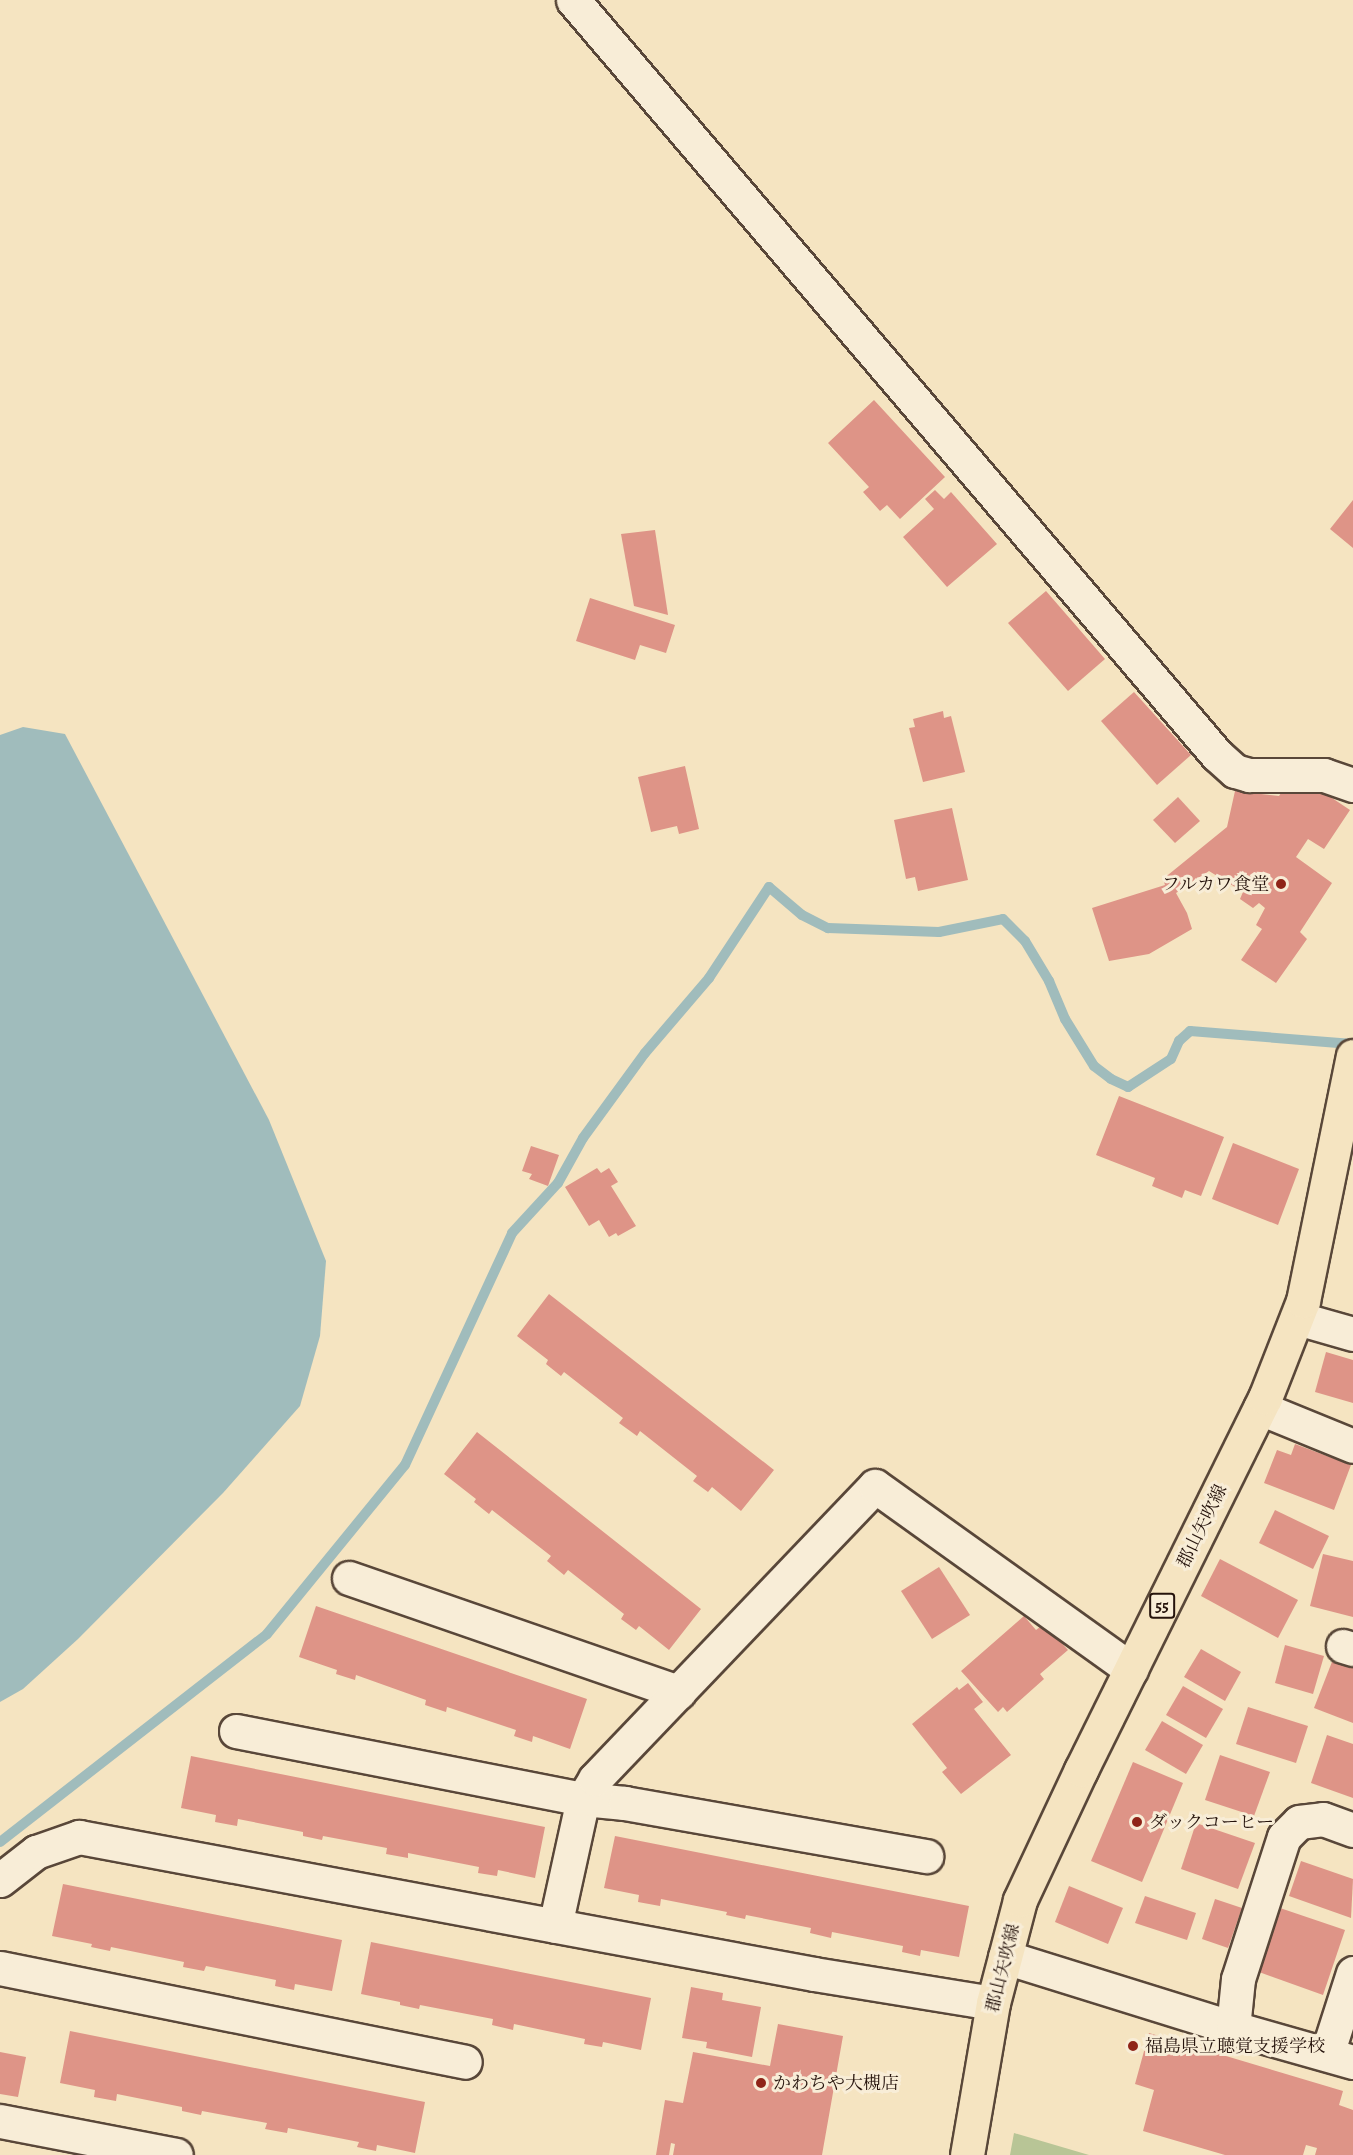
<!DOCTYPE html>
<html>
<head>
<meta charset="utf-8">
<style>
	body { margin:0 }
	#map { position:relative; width:1353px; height:2155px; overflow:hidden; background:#f5e4c1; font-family:Alegreya,"Noto Serif JP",serif }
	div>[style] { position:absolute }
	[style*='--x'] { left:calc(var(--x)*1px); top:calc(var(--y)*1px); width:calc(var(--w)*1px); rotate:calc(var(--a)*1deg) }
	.green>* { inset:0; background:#b8c596 }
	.water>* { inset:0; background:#a0bcbc }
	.stream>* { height:10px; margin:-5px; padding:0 5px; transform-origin:5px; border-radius:5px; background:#a0bcbc }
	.building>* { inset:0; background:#de9487 }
	.roads { filter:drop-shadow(2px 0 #594739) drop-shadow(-2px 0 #594739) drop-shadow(0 2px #594739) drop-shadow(0 -2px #594739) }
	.minor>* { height:33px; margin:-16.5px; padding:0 16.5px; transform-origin:16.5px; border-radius:16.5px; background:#f8edd7 }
	.primary>* { height:33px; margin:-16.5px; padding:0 16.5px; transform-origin:16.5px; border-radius:16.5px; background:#f5e4c1 }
	.dots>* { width:16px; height:16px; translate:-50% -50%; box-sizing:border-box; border:3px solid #f8edd7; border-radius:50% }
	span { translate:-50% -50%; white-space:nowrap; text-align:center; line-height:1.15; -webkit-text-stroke:6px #f8edd7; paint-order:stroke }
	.shield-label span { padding:2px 4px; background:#f8edd7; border:2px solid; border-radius:4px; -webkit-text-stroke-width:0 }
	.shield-label { font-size:16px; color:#25130c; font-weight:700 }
	.poi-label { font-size:18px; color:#25130c }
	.right { translate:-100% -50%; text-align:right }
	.left { translate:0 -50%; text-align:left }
	.street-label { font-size:18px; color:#25130c }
</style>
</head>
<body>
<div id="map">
	<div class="green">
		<div style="clip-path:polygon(1014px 2133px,1089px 2155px,1010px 2155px)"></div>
	</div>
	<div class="water">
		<div style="clip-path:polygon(23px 727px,65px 734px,269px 1120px,326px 1261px,320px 1336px,300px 1406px,223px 1493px,78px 1639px,23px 1689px,0 1702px,0 735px)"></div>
	</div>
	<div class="stream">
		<div style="--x:0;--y:1842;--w:338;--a:-37.9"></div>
		<div style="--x:267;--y:1634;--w:218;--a:-50.8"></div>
		<div style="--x:405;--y:1465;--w:255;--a:-65.2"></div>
		<div style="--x:512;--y:1233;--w:68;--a:-47.4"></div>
		<div style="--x:558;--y:1183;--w:51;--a:-60.9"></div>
		<div style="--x:583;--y:1138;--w:105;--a:-53.9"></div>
		<div style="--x:645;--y:1053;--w:99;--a:-49.5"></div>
		<div style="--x:709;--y:978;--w:109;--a:-56.6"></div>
		<div style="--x:769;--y:887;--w:43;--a:40.3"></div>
		<div style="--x:802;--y:915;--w:29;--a:27"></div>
		<div style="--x:828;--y:928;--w:111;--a:2.1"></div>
		<div style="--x:939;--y:932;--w:65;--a:-11.5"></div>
		<div style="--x:1003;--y:919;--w:31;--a:45"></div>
		<div style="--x:1025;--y:941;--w:47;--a:59"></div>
		<div style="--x:1049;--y:981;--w:41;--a:67.2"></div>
		<div style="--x:1065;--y:1019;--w:55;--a:58.3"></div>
		<div style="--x:1094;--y:1066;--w:21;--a:37"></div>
		<div style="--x:1111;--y:1079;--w:19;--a:25"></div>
		<div style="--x:1128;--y:1087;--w:51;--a:-33.1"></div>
		<div style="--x:1171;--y:1059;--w:20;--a:-66"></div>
		<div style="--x:1179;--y:1041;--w:15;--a:-42"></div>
		<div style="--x:1190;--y:1031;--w:164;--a:4.6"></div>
	</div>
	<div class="building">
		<div style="clip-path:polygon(874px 400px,945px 477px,900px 519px,887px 505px,880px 511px,863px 492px,869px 487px,828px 443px)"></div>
		<div style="clip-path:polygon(935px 490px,944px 499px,951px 492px,997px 544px,947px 587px,903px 537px,934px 509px,925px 499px)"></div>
		<div style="clip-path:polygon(1353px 500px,1353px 548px,1330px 529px)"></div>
		<div style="clip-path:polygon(655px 530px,668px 615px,634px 606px,621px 534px)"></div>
		<div style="clip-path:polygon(1046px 591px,1105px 659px,1068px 691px,1008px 623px)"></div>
		<div style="clip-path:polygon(590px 598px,675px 625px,666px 653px,640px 645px,635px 660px,576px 641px)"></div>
		<div style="clip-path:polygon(1134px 692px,1191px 755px,1157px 785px,1101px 721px)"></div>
		<div style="clip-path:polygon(943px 711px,944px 718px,951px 716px,965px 772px,923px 782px,909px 728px,915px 727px,913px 719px)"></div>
		<div style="clip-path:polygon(685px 766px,699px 829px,679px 834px,677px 826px,651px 832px,638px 777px)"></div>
		<div style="clip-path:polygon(1314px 786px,1350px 810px,1324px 849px,1308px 839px,1296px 857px,1332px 883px,1300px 932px,1307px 939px,1276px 983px,1241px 960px,1262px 929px,1256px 925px,1265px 908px,1259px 903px,1253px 908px,1240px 899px,1243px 892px,1209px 871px,1176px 893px,1187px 913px,1192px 929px,1149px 954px,1109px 961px,1092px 908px,1165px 885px,1163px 879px,1227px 827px,1235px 791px,1279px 796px,1285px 787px)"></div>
		<div style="clip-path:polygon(1178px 797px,1200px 821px,1175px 843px,1153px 820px)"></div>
		<div style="clip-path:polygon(952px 808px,968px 880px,918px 891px,915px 877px,906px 879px,894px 820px)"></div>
		<div style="clip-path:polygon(1119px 1096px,1224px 1137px,1201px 1196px,1185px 1190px,1182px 1198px,1152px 1186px,1155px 1178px,1096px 1155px)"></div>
		<div style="clip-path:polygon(1233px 1143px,1299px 1169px,1278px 1225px,1212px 1199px)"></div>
		<div style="clip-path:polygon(531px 1146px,559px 1155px,548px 1186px,529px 1179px,532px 1174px,522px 1171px)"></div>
		<div style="clip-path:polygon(597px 1168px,601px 1173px,609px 1168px,618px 1182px,611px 1186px,636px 1226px,618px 1236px,616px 1233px,609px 1237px,599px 1220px,589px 1226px,565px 1187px)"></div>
		<div style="clip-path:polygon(549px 1294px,774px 1470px,741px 1511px,712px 1487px,708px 1492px,693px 1481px,697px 1476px,640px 1431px,637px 1436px,619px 1423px,623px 1418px,564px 1372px,561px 1376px,546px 1364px,548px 1360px,517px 1336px)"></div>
		<div style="clip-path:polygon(1326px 1352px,1353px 1360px,1353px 1403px,1315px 1392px)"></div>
		<div style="clip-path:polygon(477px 1432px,701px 1609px,669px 1650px,639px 1626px,636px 1630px,621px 1619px,624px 1614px,568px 1570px,564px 1575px,547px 1561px,551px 1556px,492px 1510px,489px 1514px,474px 1502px,476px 1499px,444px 1474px)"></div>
		<div style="clip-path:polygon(1295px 1444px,1351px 1465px,1334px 1510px,1264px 1483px,1277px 1450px,1291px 1455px)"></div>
		<div style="clip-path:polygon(1275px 1510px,1329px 1536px,1313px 1569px,1259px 1543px)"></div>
		<div style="clip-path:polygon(1323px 1554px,1353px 1561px,1353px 1617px,1310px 1606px)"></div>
		<div style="clip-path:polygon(1220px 1559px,1298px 1600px,1278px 1638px,1201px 1596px)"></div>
		<div style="clip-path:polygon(939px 1567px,970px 1615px,932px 1639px,901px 1591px)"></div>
		<div style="clip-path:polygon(316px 1606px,587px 1699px,570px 1749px,533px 1736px,532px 1742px,514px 1736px,516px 1730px,447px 1707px,446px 1712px,425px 1705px,426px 1700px,356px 1675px,355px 1680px,336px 1674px,337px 1670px,299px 1657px)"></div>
		<div style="clip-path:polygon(1024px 1616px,1036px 1630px,1044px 1624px,1068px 1650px,1040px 1674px,1044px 1679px,1007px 1712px,1003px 1707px,998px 1712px,961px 1671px)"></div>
		<div style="clip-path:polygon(1285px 1645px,1324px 1656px,1313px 1694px,1275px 1683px)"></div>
		<div style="clip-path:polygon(1201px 1649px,1241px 1672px,1225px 1701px,1184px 1677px)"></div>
		<div style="clip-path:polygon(1337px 1649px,1353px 1655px,1353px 1723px,1314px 1708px)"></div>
		<div style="clip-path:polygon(968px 1683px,983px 1702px,974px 1709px,1011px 1755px,961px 1794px,942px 1772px,947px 1768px,912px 1724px,957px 1687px,959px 1690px)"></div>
		<div style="clip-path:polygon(1183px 1686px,1223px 1709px,1206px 1738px,1166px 1715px)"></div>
		<div style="clip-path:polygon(1248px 1707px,1308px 1726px,1296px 1763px,1236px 1744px)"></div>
		<div style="clip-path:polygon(1162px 1721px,1203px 1745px,1186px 1774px,1145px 1750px)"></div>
		<div style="clip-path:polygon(1327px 1735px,1353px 1744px,1353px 1798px,1311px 1783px)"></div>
		<div style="clip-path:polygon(1220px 1755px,1270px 1772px,1254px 1816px,1205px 1800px)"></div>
		<div style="clip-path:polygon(191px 1756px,545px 1827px,535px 1878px,498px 1870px,497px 1876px,478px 1873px,479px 1867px,408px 1853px,408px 1858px,386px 1854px,387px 1848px,323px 1836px,322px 1840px,303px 1836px,303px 1832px,238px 1819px,237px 1826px,215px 1822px,216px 1815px,181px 1808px)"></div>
		<div style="clip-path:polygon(1133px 1762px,1183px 1783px,1142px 1882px,1091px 1861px)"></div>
		<div style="clip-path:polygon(1196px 1823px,1255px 1843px,1238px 1889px,1181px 1869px)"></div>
		<div style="clip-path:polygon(615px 1836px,969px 1906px,959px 1957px,921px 1950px,920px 1956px,902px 1952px,903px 1946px,832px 1932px,831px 1938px,810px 1933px,811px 1928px,746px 1915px,745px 1919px,726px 1915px,727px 1912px,661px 1899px,660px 1906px,638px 1902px,639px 1895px,604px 1888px)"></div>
		<div style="clip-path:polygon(1301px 1861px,1353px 1879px,1351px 1918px,1289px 1896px)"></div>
		<div style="clip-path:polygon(63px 1884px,342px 1940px,332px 1991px,295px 1984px,294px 1990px,275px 1986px,276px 1980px,206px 1966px,204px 1971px,183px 1967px,184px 1962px,111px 1947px,110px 1951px,91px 1947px,92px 1944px,52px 1936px)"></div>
		<div style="clip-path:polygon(1069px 1886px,1123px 1908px,1108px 1944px,1055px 1922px)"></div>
		<div style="clip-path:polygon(1145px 1896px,1196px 1913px,1187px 1940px,1135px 1923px)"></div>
		<div style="clip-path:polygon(1215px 1899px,1242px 1908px,1228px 1948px,1202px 1939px)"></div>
		<div style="clip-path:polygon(1280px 1908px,1345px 1930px,1323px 1995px,1259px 1972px)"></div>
		<div style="clip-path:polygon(371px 1942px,651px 1998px,641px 2050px,603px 2042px,602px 2047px,584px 2044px,585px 2039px,514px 2024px,513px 2030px,492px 2025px,493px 2019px,420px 2005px,419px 2009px,400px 2005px,400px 2002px,361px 1994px)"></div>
		<div style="clip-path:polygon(691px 1987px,723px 1993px,722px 2000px,761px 2007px,752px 2057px,706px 2048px,707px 2042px,682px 2038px)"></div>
		<div style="clip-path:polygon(778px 2024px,843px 2036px,822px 2155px,673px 2155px,675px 2144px,671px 2143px,669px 2155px,656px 2155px,665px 2100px,683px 2103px,693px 2052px,770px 2066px)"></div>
		<div style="clip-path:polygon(70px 2031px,425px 2102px,415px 2153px,377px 2145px,376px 2151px,357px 2147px,359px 2142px,288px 2128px,287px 2133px,265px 2129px,267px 2123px,202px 2111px,201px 2115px,182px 2111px,182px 2107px,117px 2094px,116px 2101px,94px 2097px,95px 2090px,60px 2083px)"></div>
		<div style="clip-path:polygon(1149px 2033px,1343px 2091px,1339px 2105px,1353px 2110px,1353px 2155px,1315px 2155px,1317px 2148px,1306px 2145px,1303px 2155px,1225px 2155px,1143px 2131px,1154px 2090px,1135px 2084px)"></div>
		<div style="clip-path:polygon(0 2052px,26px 2057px,18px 2097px,0 2094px)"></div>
	</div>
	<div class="roads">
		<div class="minor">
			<div style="--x:573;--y:0;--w:992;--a:49.54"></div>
			<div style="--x:1217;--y:755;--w:24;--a:42"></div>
			<div style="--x:1235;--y:771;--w:15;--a:16"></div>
			<div style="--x:1249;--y:775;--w:75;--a:0"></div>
			<div style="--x:1324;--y:775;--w:31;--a:19"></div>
			<div style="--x:1297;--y:1318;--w:58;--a:15.9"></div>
			<div style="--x:1260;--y:1408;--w:100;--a:22.2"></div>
			<div style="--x:349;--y:1578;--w:349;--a:19.1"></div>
			<div style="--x:1343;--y:1646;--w:10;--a:17"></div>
			<div style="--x:236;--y:1731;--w:354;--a:11.1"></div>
			<div style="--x:583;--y:1799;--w:42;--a:5.4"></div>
			<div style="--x:625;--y:1803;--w:306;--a:10"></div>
			<div style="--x:0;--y:1880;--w:46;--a:-37.9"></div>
			<div style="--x:36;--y:1852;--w:46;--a:-19.2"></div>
			<div style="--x:79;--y:1837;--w:748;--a:10.56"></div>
			<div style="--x:814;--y:1974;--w:181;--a:9.2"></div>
			<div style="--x:555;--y:1926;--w:130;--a:-77.6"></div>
			<div style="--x:583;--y:1799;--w:23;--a:-59"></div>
			<div style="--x:595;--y:1779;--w:405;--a:-46.3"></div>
			<div style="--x:875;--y:1486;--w:315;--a:35.6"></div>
			<div style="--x:1005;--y:1957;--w:239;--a:17.3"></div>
			<div style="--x:1233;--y:2028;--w:125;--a:15.8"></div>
			<div style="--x:0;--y:1968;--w:474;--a:11.4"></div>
			<div style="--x:1233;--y:2028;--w:49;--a:-84.2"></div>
			<div style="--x:1238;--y:1979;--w:149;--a:-72.1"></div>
			<div style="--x:1284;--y:1837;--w:21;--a:-45"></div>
			<div style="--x:1299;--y:1822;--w:24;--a:-7"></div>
			<div style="--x:1323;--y:1819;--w:32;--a:20"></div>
			<div style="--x:1327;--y:2054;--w:85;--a:-72.2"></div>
			<div style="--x:0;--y:2121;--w:179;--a:10.9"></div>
		</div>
		<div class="primary">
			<div style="--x:967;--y:2155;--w:154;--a:-80.3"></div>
			<div style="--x:993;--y:2003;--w:106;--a:-75.3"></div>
			<div style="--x:1020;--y:1900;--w:144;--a:-64.9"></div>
			<div style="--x:1081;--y:1770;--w:415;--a:-63.7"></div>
			<div style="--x:1265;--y:1398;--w:104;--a:-68.6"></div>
			<div style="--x:1303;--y:1301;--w:250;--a:-78.5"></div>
		</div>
	</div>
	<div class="dots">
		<div style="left:1281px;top:884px;background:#8f2418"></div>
		<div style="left:1137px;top:1822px;background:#8f2418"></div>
		<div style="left:1133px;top:2046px;background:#8f2418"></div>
		<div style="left:761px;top:2083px;background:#8f2418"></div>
	</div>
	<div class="shield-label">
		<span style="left:1162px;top:1606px">55</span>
	</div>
	<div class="poi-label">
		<span class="right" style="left:1269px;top:884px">フルカワ食堂</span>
		<span class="left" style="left:1149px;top:1822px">ダックコーヒー</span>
		<span class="left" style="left:1145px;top:2046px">福島県立聴覚支援学校</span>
		<span class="left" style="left:773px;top:2083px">かわちや大槻店</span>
	</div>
	<div class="street-label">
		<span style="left:1202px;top:1526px;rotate:-64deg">郡山矢吹線</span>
		<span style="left:1003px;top:1968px;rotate:-76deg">郡山矢吹線</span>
	</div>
</div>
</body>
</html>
